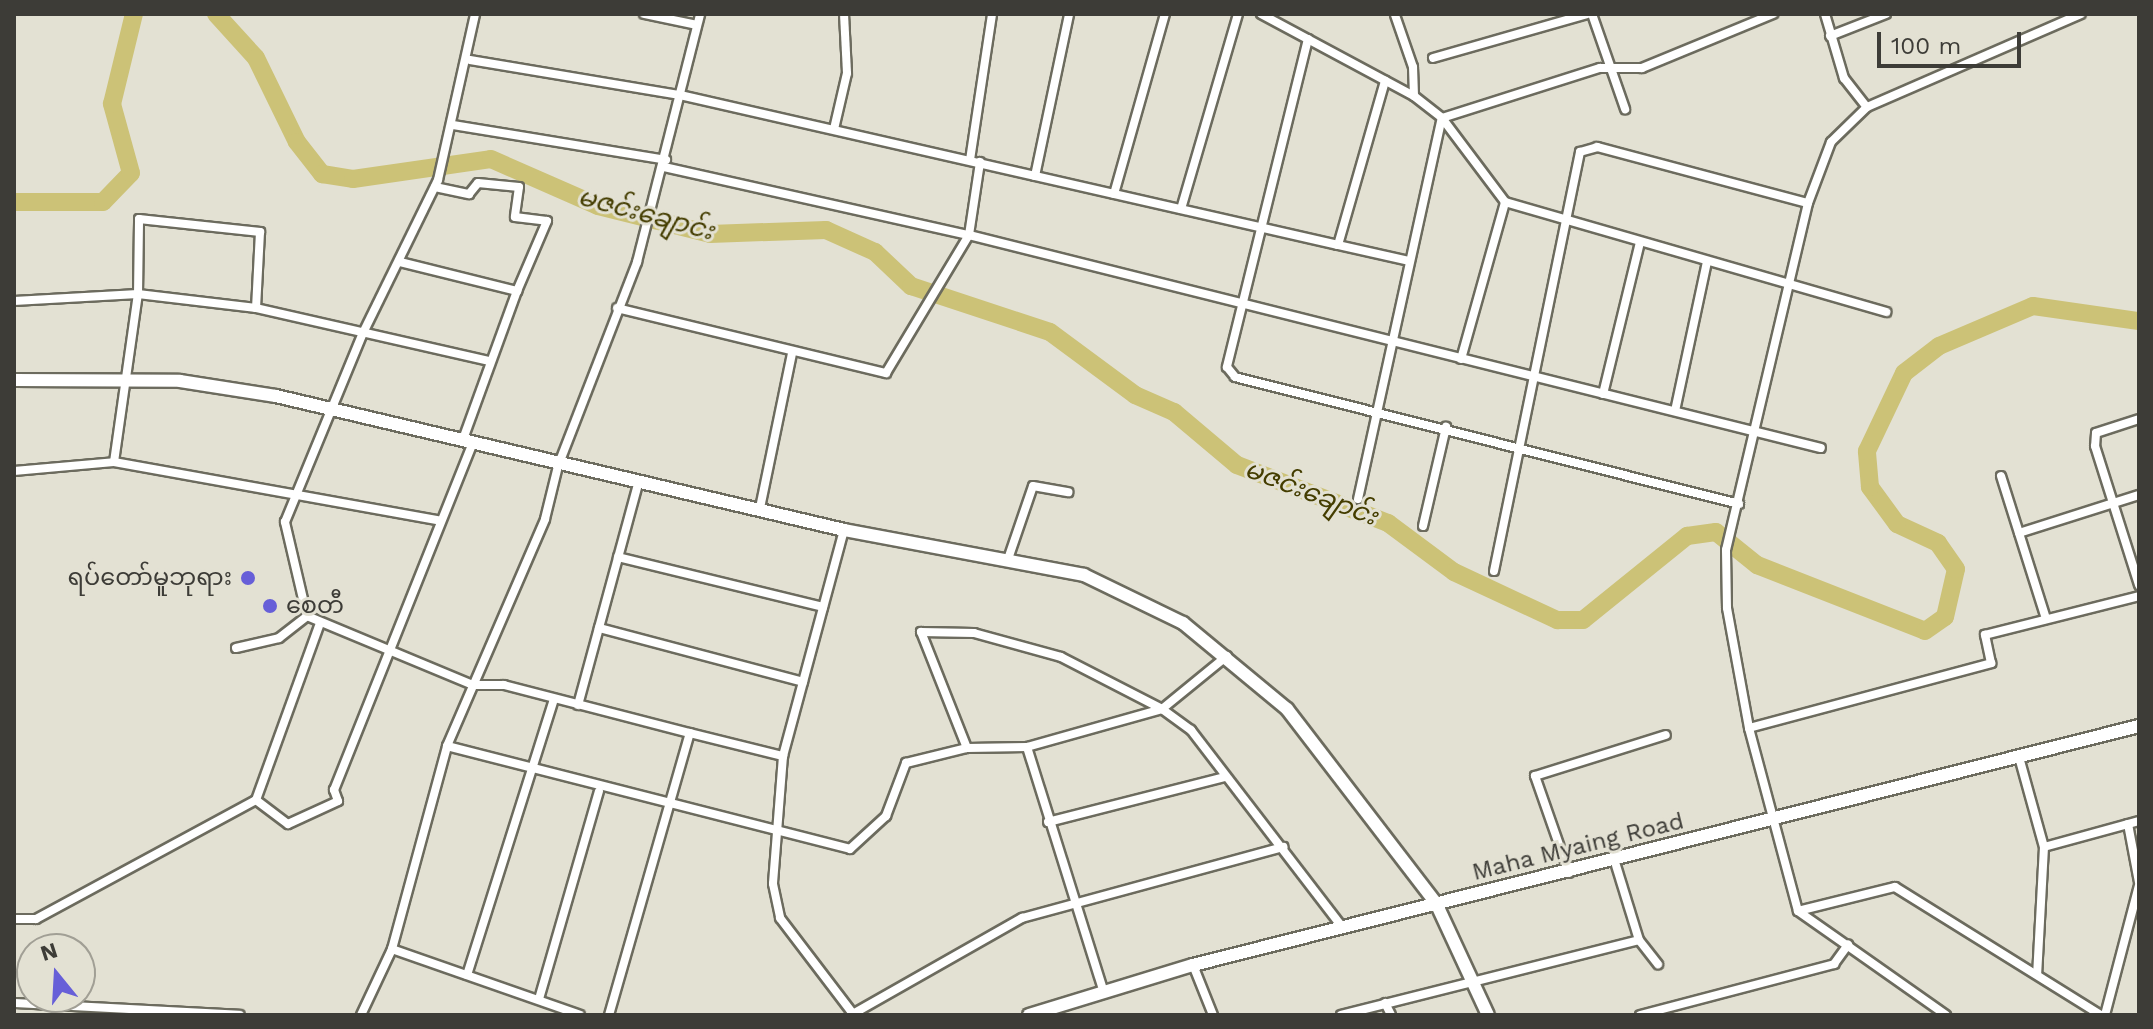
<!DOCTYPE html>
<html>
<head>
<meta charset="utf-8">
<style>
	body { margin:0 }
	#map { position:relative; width:2153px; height:1029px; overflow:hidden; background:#e3e1d3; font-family:"Work Sans","Noto Sans Myanmar",sans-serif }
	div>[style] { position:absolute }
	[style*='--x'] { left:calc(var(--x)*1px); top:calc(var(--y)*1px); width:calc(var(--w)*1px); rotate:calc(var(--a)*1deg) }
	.river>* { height:18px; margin:-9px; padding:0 9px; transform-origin:9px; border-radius:9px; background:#ccc277 }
	.roads { filter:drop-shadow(2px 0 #6c6b5e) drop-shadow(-2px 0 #6c6b5e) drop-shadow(0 2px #6c6b5e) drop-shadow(0 -2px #6c6b5e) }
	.street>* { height:8px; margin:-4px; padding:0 4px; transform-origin:4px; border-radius:4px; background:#fff }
	.secondary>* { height:12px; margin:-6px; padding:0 6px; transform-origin:6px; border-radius:6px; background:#fff }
	.dots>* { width:22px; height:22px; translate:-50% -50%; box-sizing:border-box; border:4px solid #e3e1d3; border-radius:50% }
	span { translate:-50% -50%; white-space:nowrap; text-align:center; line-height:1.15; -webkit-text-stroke:6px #e3e1d3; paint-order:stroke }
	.poi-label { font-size:24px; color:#3d3c37 }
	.right { translate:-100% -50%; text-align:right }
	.left { translate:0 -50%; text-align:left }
	.street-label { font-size:24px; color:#3d3c37 }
	.water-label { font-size:26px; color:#443d00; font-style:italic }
	.frame { position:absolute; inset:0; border:16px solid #3d3c37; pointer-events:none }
	.north { position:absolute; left:16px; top:933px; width:80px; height:80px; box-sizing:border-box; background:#e3e1d3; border:2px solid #a19f95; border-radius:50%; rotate:342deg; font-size:22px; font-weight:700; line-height:32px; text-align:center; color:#3d3c37 }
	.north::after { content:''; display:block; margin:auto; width:28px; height:36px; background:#675fd8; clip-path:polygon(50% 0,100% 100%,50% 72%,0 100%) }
	.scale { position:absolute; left:1877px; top:32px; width:144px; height:36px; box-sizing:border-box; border:4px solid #3d3c37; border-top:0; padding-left:10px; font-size:24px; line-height:28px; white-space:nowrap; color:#3d3c37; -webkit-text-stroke:6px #e3e1d3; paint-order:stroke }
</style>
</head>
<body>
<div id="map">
	<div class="river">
		<div style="--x:216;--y:14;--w:59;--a:47.7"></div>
		<div style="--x:256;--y:58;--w:93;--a:64"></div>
		<div style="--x:297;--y:142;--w:41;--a:52"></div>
		<div style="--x:322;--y:174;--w:31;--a:9"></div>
		<div style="--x:353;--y:179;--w:139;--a:-8.2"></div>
		<div style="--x:491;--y:159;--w:117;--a:23.7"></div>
		<div style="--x:598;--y:206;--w:115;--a:14"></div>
		<div style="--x:710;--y:234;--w:116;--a:-2"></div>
		<div style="--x:826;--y:230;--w:54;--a:24.2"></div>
		<div style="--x:875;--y:252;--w:50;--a:43.4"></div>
		<div style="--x:911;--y:286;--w:146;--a:18.3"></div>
		<div style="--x:1050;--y:332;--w:106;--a:36.5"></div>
		<div style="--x:1135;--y:395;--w:43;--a:23.6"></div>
		<div style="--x:1174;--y:412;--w:82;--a:40.1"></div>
		<div style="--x:1237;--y:465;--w:162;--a:21"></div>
		<div style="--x:1388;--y:523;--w:82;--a:36.6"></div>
		<div style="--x:1454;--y:572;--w:114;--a:25"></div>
		<div style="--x:1557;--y:620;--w:26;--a:0"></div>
		<div style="--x:1583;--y:620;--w:134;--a:-38.9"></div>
		<div style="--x:1687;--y:536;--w:29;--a:-8"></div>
		<div style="--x:1716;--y:532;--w:53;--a:38.8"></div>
		<div style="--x:1757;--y:565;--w:180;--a:21.4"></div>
		<div style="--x:1925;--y:631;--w:24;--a:-35"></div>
		<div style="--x:1945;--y:617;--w:49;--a:-77.1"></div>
		<div style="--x:1956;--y:569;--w:32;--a:-125"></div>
		<div style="--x:1938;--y:543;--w:45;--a:-155.1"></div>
		<div style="--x:1897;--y:524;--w:46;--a:-126.1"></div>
		<div style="--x:1870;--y:487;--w:36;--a:-95"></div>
		<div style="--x:1867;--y:451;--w:86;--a:-64.6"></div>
		<div style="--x:1904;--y:373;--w:44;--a:-37.6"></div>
		<div style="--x:1939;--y:346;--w:102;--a:-23.1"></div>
		<div style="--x:2033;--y:306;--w:107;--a:8.1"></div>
		<div style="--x:14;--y:202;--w:89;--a:0"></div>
		<div style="--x:103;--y:202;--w:40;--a:-46"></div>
		<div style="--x:131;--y:173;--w:72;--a:-105.4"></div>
		<div style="--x:112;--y:104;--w:93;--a:-76.3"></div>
	</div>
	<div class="roads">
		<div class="street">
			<div style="--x:644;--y:14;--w:54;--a:11.7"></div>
			<div style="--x:1261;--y:14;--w:174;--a:28.2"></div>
			<div style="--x:1414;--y:96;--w:36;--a:38"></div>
			<div style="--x:1442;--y:118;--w:105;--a:53.1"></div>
			<div style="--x:1505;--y:202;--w:397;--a:16.1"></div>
			<div style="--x:1592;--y:14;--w:101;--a:70.8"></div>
			<div style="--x:1825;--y:14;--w:67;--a:73.5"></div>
			<div style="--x:1844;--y:78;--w:37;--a:52"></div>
			<div style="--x:1395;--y:15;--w:55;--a:70.9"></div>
			<div style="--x:1413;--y:67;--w:29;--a:88"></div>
			<div style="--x:1830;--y:36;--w:60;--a:-21.4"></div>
			<div style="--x:1308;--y:39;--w:338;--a:103.9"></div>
			<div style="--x:1227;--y:367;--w:13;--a:51"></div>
			<div style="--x:1235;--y:377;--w:520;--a:14.14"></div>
			<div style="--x:1433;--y:58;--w:160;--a:-15.9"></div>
			<div style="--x:470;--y:60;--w:213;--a:9.5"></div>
			<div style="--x:680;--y:95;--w:675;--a:12.84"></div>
			<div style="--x:1338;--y:245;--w:171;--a:-74"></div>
			<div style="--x:453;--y:125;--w:216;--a:9.3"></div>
			<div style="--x:834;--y:129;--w:57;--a:-76.9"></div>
			<div style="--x:847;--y:73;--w:59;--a:-92.9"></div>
			<div style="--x:970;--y:160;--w:148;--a:-81.4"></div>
			<div style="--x:664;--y:167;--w:312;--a:12.6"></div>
			<div style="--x:969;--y:235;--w:74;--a:-81.4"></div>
			<div style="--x:1035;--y:176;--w:166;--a:-78.1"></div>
			<div style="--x:435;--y:187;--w:35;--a:12"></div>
			<div style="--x:469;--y:194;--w:14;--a:-51"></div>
			<div style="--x:478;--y:183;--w:41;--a:5.6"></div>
			<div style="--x:519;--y:187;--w:30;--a:98"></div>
			<div style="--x:515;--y:217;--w:32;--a:7"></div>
			<div style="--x:547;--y:221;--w:76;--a:113.2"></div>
			<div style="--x:1114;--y:194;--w:187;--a:-74.2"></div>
			<div style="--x:1181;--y:209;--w:203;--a:-73.7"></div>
			<div style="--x:1338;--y:245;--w:73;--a:12.7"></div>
			<div style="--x:400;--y:262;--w:121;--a:13.9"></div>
			<div style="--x:517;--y:291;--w:158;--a:110"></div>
			<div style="--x:14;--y:301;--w:124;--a:-3.2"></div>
			<div style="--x:138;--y:294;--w:119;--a:6.8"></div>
			<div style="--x:256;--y:308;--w:239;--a:12.8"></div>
			<div style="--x:617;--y:308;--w:277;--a:13.6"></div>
			<div style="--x:886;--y:373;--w:161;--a:-59"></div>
			<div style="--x:969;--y:235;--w:878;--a:14.04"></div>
			<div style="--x:1461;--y:359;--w:163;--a:-74.3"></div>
			<div style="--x:1603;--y:394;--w:156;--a:-76.3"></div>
			<div style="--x:1675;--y:411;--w:152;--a:-77.9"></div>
			<div style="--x:2139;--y:419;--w:45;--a:162"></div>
			<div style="--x:2096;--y:433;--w:13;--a:94"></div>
			<div style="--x:2095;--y:446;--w:146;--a:72.4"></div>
			<div style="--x:114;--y:462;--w:170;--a:-81.9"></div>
			<div style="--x:138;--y:294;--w:75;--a:-89.2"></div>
			<div style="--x:139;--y:219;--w:122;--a:6.1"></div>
			<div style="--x:260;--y:232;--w:76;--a:93"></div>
			<div style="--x:14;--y:471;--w:100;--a:-5.1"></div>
			<div style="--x:114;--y:462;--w:332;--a:10.2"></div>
			<div style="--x:2001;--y:476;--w:150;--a:72.5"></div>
			<div style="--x:1358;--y:499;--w:390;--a:-77.6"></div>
			<div style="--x:1442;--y:118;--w:166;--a:-17.6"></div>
			<div style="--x:1600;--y:68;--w:42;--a:0"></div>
			<div style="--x:1642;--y:68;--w:142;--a:-22.4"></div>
			<div style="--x:760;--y:508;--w:157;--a:-78.3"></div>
			<div style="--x:1423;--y:526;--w:102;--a:-76.9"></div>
			<div style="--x:2019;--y:533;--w:126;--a:-17.6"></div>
			<div style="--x:618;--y:557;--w:211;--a:13.7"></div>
			<div style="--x:1007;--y:562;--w:80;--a:-71.1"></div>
			<div style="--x:1033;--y:486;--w:36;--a:10"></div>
			<div style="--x:1494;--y:571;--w:428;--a:-78.4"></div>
			<div style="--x:1580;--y:152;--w:18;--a:-16"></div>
			<div style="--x:1597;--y:147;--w:218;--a:14.9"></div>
			<div style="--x:307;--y:616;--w:180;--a:22.6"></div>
			<div style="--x:473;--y:685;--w:31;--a:0"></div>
			<div style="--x:504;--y:685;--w:192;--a:14.5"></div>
			<div style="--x:599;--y:628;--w:211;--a:14.8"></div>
			<div style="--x:236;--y:648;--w:44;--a:-13.1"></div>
			<div style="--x:279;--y:638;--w:36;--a:-38"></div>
			<div style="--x:307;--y:616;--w:97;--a:-103.2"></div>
			<div style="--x:285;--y:522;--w:204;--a:-67.6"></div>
			<div style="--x:363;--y:333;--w:170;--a:-63.9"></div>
			<div style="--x:438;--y:180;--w:170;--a:-77.4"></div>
			<div style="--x:578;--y:705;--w:232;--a:-74.8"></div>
			<div style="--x:1749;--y:728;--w:251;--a:-15"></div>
			<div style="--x:1991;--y:663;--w:29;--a:-102"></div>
			<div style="--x:1985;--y:635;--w:159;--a:-14.2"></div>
			<div style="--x:447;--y:746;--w:416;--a:14.3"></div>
			<div style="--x:850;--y:849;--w:49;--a:-42.5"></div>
			<div style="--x:886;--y:816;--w:57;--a:-69.3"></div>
			<div style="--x:906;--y:763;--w:63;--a:-13.8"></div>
			<div style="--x:967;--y:748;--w:60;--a:-1"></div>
			<div style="--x:1027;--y:747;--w:140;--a:-15.7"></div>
			<div style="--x:1162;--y:709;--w:84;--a:-39.2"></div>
			<div style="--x:1027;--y:747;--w:254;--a:72.6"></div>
			<div style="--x:967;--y:748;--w:125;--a:-111.6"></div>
			<div style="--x:921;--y:632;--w:53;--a:1.1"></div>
			<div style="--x:974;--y:633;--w:90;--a:15.4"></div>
			<div style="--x:1061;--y:657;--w:114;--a:27.2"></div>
			<div style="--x:1162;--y:709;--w:36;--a:36"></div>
			<div style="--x:1191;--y:730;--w:250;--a:52.5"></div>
			<div style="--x:783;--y:756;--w:128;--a:94.5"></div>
			<div style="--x:773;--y:884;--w:35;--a:78"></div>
			<div style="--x:780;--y:918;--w:122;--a:52.7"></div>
			<div style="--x:2019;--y:757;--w:93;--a:74.5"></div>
			<div style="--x:2044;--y:847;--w:128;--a:93.1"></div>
			<div style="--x:256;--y:800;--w:40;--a:37"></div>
			<div style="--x:288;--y:824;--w:55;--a:-24.7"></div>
			<div style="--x:338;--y:801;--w:12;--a:-110"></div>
			<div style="--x:334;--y:790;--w:375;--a:-68.2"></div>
			<div style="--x:1048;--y:822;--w:183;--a:-14.3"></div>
			<div style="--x:2128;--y:824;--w:59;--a:79.3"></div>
			<div style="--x:2044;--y:847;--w:98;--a:-15.3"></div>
			<div style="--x:1569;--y:873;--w:103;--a:-109.3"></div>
			<div style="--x:1535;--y:776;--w:137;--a:-17.4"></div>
			<div style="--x:1798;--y:911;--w:100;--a:-13.9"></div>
			<div style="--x:1895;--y:887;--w:243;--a:31.9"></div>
			<div style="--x:14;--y:919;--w:22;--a:0"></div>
			<div style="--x:36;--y:919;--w:250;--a:-28.4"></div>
			<div style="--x:256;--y:800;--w:188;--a:-70.1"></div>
			<div style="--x:1639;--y:940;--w:31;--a:52"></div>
			<div style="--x:392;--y:949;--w:210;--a:-74.8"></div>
			<div style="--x:447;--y:746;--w:247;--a:-66.6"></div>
			<div style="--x:545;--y:519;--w:55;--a:-76.2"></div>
			<div style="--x:558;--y:466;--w:219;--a:-68.8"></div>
			<div style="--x:637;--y:262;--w:256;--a:-75.7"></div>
			<div style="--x:1193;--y:965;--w:54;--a:68.2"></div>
			<div style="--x:467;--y:975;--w:289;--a:-72.5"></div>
			<div style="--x:539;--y:999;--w:216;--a:-73.9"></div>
			<div style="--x:14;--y:1003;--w:226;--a:3"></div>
			<div style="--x:1385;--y:1003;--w:13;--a:63"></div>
			<div style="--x:361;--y:1015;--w:73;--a:-64.8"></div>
			<div style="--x:392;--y:949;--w:199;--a:19.3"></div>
			<div style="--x:609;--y:1015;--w:293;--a:-74"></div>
			<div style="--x:690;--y:733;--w:96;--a:13.9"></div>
			<div style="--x:783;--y:756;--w:234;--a:-74.9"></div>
			<div style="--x:851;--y:1015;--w:197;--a:-29.6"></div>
			<div style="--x:1022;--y:918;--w:271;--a:-15.2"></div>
			<div style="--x:1341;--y:1015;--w:307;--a:-14.1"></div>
			<div style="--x:1639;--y:940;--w:82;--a:-107.1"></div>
			<div style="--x:1640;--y:1015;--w:201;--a:-14.7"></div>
			<div style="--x:1834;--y:964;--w:24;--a:-54"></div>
			<div style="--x:1946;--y:1015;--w:181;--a:-144.9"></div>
			<div style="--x:1798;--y:911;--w:189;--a:-105"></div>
			<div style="--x:1749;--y:728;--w:122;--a:-100.4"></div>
			<div style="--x:1727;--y:608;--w:58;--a:-91"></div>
			<div style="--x:1726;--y:550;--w:357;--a:-76.7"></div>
			<div style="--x:1808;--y:203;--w:65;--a:-69.3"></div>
			<div style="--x:1831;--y:142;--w:50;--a:-44.2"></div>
			<div style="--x:1867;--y:107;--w:233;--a:-23.5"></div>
			<div style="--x:2105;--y:1015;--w:134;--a:-75.3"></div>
		</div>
		<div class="secondary">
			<div style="--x:14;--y:380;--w:166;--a:0.3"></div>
			<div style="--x:180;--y:381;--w:97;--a:8.9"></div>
			<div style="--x:276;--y:396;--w:584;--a:13.27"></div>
			<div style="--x:844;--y:530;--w:244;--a:10.6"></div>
			<div style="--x:1084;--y:575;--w:110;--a:25.9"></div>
			<div style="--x:1183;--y:623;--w:135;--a:39.6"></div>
			<div style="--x:1287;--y:709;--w:245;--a:52.5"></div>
			<div style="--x:1436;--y:903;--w:123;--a:65.1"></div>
			<div style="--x:1029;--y:1015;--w:171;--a:-17"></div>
			<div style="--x:1193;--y:965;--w:976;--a:-14.18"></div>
		</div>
	</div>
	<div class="dots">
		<div style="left:248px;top:578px;background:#675fd8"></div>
		<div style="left:270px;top:606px;background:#675fd8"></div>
	</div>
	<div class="poi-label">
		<span class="right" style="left:232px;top:578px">ရပ်တော်မူဘုရား</span>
		<span class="left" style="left:286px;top:606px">စေတီ</span>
	</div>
	<div class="street-label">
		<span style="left:1578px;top:847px;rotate:-14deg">Maha Myaing Road</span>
	</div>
	<div class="water-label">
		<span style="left:646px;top:214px;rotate:15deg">မဇင်းချောင်း</span>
		<span style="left:1311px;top:493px;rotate:21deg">မဇင်းချောင်း</span>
	</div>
	<div class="frame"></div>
	<div class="north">N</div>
	<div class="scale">100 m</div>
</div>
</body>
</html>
